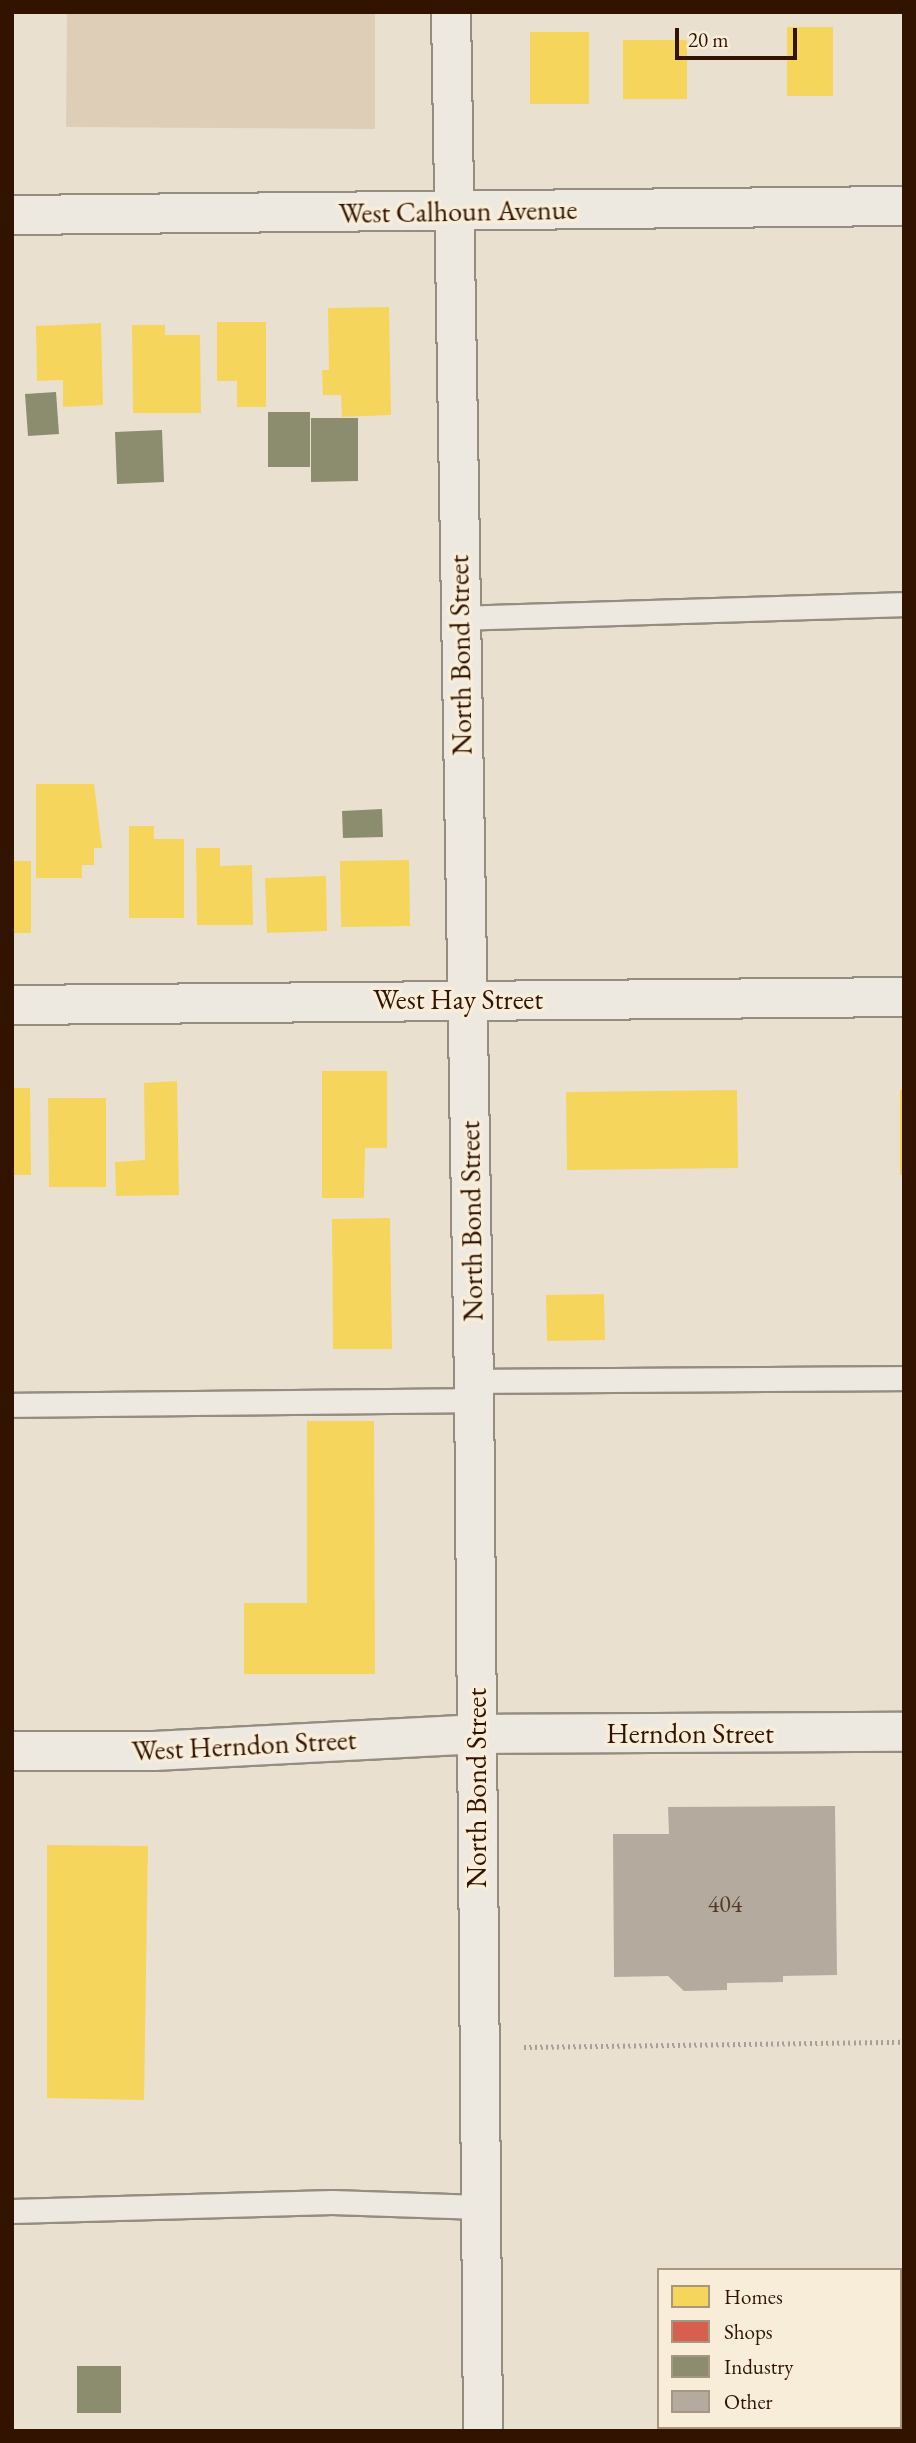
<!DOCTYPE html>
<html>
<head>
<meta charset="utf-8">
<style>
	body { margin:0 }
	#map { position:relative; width:916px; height:2443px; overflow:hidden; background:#eae0d0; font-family:"EB Garamond",serif }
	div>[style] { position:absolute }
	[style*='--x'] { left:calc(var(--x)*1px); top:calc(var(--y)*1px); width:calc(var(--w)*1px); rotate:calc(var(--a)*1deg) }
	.green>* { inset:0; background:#deceb8 }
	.homes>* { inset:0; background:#f6d55c }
	.shops>* { inset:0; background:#d6604d }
	.industry>* { inset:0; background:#8c8c6e }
	.building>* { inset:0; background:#b4ab9e }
	.path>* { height:4.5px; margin-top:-2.25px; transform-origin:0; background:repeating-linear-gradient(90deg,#a8a098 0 2px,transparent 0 5.5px) }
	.roads { filter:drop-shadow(2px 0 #968d81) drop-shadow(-2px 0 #968d81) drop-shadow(0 2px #968d81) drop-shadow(0 -2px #968d81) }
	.lane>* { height:23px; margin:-11.5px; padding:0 11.5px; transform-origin:11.5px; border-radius:11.5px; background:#ede8e0 }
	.street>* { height:38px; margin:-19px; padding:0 19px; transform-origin:19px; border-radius:19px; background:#ede8e0 }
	span { translate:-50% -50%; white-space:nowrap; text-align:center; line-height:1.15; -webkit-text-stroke:7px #f8edd9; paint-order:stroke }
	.number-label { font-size:24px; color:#523928 }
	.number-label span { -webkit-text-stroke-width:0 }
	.street-label { font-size:28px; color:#311300 }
	.frame { position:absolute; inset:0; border:14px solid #311300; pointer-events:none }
	.legend { position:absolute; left:657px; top:2268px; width:245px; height:161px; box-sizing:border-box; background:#f8edd9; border:2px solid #a89682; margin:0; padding:9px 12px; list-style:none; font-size:21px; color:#311300 }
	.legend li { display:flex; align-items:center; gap:14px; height:35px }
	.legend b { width:35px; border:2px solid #a89682 }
	.scale { position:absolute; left:675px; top:28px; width:122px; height:32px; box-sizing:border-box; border:4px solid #311300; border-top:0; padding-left:9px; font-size:21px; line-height:24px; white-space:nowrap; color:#311300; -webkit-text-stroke:5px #f8edd9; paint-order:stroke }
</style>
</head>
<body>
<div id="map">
	<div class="green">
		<div style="clip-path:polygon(67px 12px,375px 12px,375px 129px,66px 127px)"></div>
	</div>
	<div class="homes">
		<div style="clip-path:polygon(787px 27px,833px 27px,833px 96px,787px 96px)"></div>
		<div style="clip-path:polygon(530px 32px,589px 32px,589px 104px,530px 104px)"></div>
		<div style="clip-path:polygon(623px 40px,687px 40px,687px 99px,623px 99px)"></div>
		<div style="clip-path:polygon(389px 307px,391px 415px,342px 417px,341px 395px,323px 395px,322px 370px,329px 370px,328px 308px)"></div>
		<div style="clip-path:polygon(217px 322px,266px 322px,266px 407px,237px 407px,237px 381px,217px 381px)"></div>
		<div style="clip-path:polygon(101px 323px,103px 405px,63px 407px,63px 380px,37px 381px,36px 326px)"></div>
		<div style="clip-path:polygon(132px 325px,165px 325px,165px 335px,200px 335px,201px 413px,133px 413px)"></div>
		<div style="clip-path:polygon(36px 784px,94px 784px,102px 848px,94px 848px,94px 865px,82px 865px,82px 878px,36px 878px)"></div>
		<div style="clip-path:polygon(129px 826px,154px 826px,154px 839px,184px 839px,184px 918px,129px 918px)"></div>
		<div style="clip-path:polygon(196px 848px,220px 848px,220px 866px,252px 865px,253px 925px,197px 925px)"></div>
		<div style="clip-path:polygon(409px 860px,410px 926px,341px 927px,340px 861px)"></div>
		<div style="clip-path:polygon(12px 861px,31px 861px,31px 933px,12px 933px)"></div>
		<div style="clip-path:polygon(326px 876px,327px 931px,267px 933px,265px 878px)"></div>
		<div style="clip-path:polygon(322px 1071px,387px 1071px,387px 1148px,365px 1148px,364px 1198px,322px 1198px)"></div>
		<div style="clip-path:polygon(177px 1081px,179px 1195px,116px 1196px,115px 1162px,145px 1160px,144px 1083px)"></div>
		<div style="clip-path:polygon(12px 1088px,30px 1088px,31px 1175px,12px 1175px)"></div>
		<div style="clip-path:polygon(737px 1090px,738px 1168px,567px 1170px,566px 1092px)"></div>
		<div style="clip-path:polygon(900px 1090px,904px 1090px,904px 1175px,900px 1175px)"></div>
		<div style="clip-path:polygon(48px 1098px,106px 1098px,106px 1187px,49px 1187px)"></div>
		<div style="clip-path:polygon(390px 1218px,392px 1349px,333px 1349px,332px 1219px)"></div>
		<div style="clip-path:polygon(604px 1294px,605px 1340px,547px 1341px,546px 1295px)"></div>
		<div style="clip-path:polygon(307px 1421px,374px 1421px,375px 1674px,244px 1674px,244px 1603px,307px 1603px)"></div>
		<div style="clip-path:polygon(47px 1845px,148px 1846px,144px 2100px,47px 2098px)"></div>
	</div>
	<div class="shops">
		<div style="clip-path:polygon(900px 2278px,904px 2431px,726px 2431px,900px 2427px)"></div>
	</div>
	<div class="industry">
		<div style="clip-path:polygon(56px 392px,59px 434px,28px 436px,25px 394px)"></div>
		<div style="clip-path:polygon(268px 412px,310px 412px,310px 467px,268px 467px)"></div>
		<div style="clip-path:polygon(311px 418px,358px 418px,358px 481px,311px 482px)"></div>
		<div style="clip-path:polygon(162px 430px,164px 482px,117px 484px,115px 432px)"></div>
		<div style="clip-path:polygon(382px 809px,383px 837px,343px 838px,342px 811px)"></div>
		<div style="clip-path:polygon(77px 2366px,121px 2366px,121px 2413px,77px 2413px)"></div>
	</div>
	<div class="building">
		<div style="clip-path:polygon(835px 1806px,837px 1975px,783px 1976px,783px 1982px,727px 1983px,727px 1990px,684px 1991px,668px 1976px,614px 1977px,613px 1834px,669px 1834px,668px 1807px)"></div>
	</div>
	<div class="path">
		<div style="--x:524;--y:2047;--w:380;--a:-0.8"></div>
	</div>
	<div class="roads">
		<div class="lane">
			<div style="--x:460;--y:618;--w:444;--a:-1.8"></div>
			<div style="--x:474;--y:1381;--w:430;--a:-0.4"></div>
			<div style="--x:12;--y:1405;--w:462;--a:-0.6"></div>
			<div style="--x:12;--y:2211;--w:320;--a:-1.6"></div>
			<div style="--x:332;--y:2202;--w:148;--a:1.9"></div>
		</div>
		<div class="street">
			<div style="--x:451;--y:12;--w:1369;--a:89.04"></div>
			<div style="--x:474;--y:1381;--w:1050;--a:89.51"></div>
			<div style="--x:12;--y:215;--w:892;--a:-0.58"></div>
			<div style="--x:12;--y:1005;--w:892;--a:-0.51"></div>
			<div style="--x:12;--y:1751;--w:142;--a:0"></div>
			<div style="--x:154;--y:1751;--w:321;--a:-3"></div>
			<div style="--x:475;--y:1734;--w:429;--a:-0.3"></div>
		</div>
	</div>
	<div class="number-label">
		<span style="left:725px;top:1904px">404</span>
	</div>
	<div class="street-label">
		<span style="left:458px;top:211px;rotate:-1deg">West Calhoun Avenue</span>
		<span style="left:460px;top:655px;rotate:-91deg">North Bond Street</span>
		<span style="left:458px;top:999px">West Hay Street</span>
		<span style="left:471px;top:1221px;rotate:-91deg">North Bond Street</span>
		<span style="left:690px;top:1733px">Herndon Street</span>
		<span style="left:244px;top:1745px;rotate:-3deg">West Herndon Street</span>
		<span style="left:476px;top:1788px;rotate:-90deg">North Bond Street</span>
	</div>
	<div class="frame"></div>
	<ul class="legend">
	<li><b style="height:19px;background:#f6d55c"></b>Homes</li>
	<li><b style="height:19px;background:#d6604d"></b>Shops</li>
	<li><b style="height:19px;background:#8c8c6e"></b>Industry</li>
	<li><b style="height:19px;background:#b4ab9e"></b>Other</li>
	</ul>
	<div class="scale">20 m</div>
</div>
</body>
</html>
